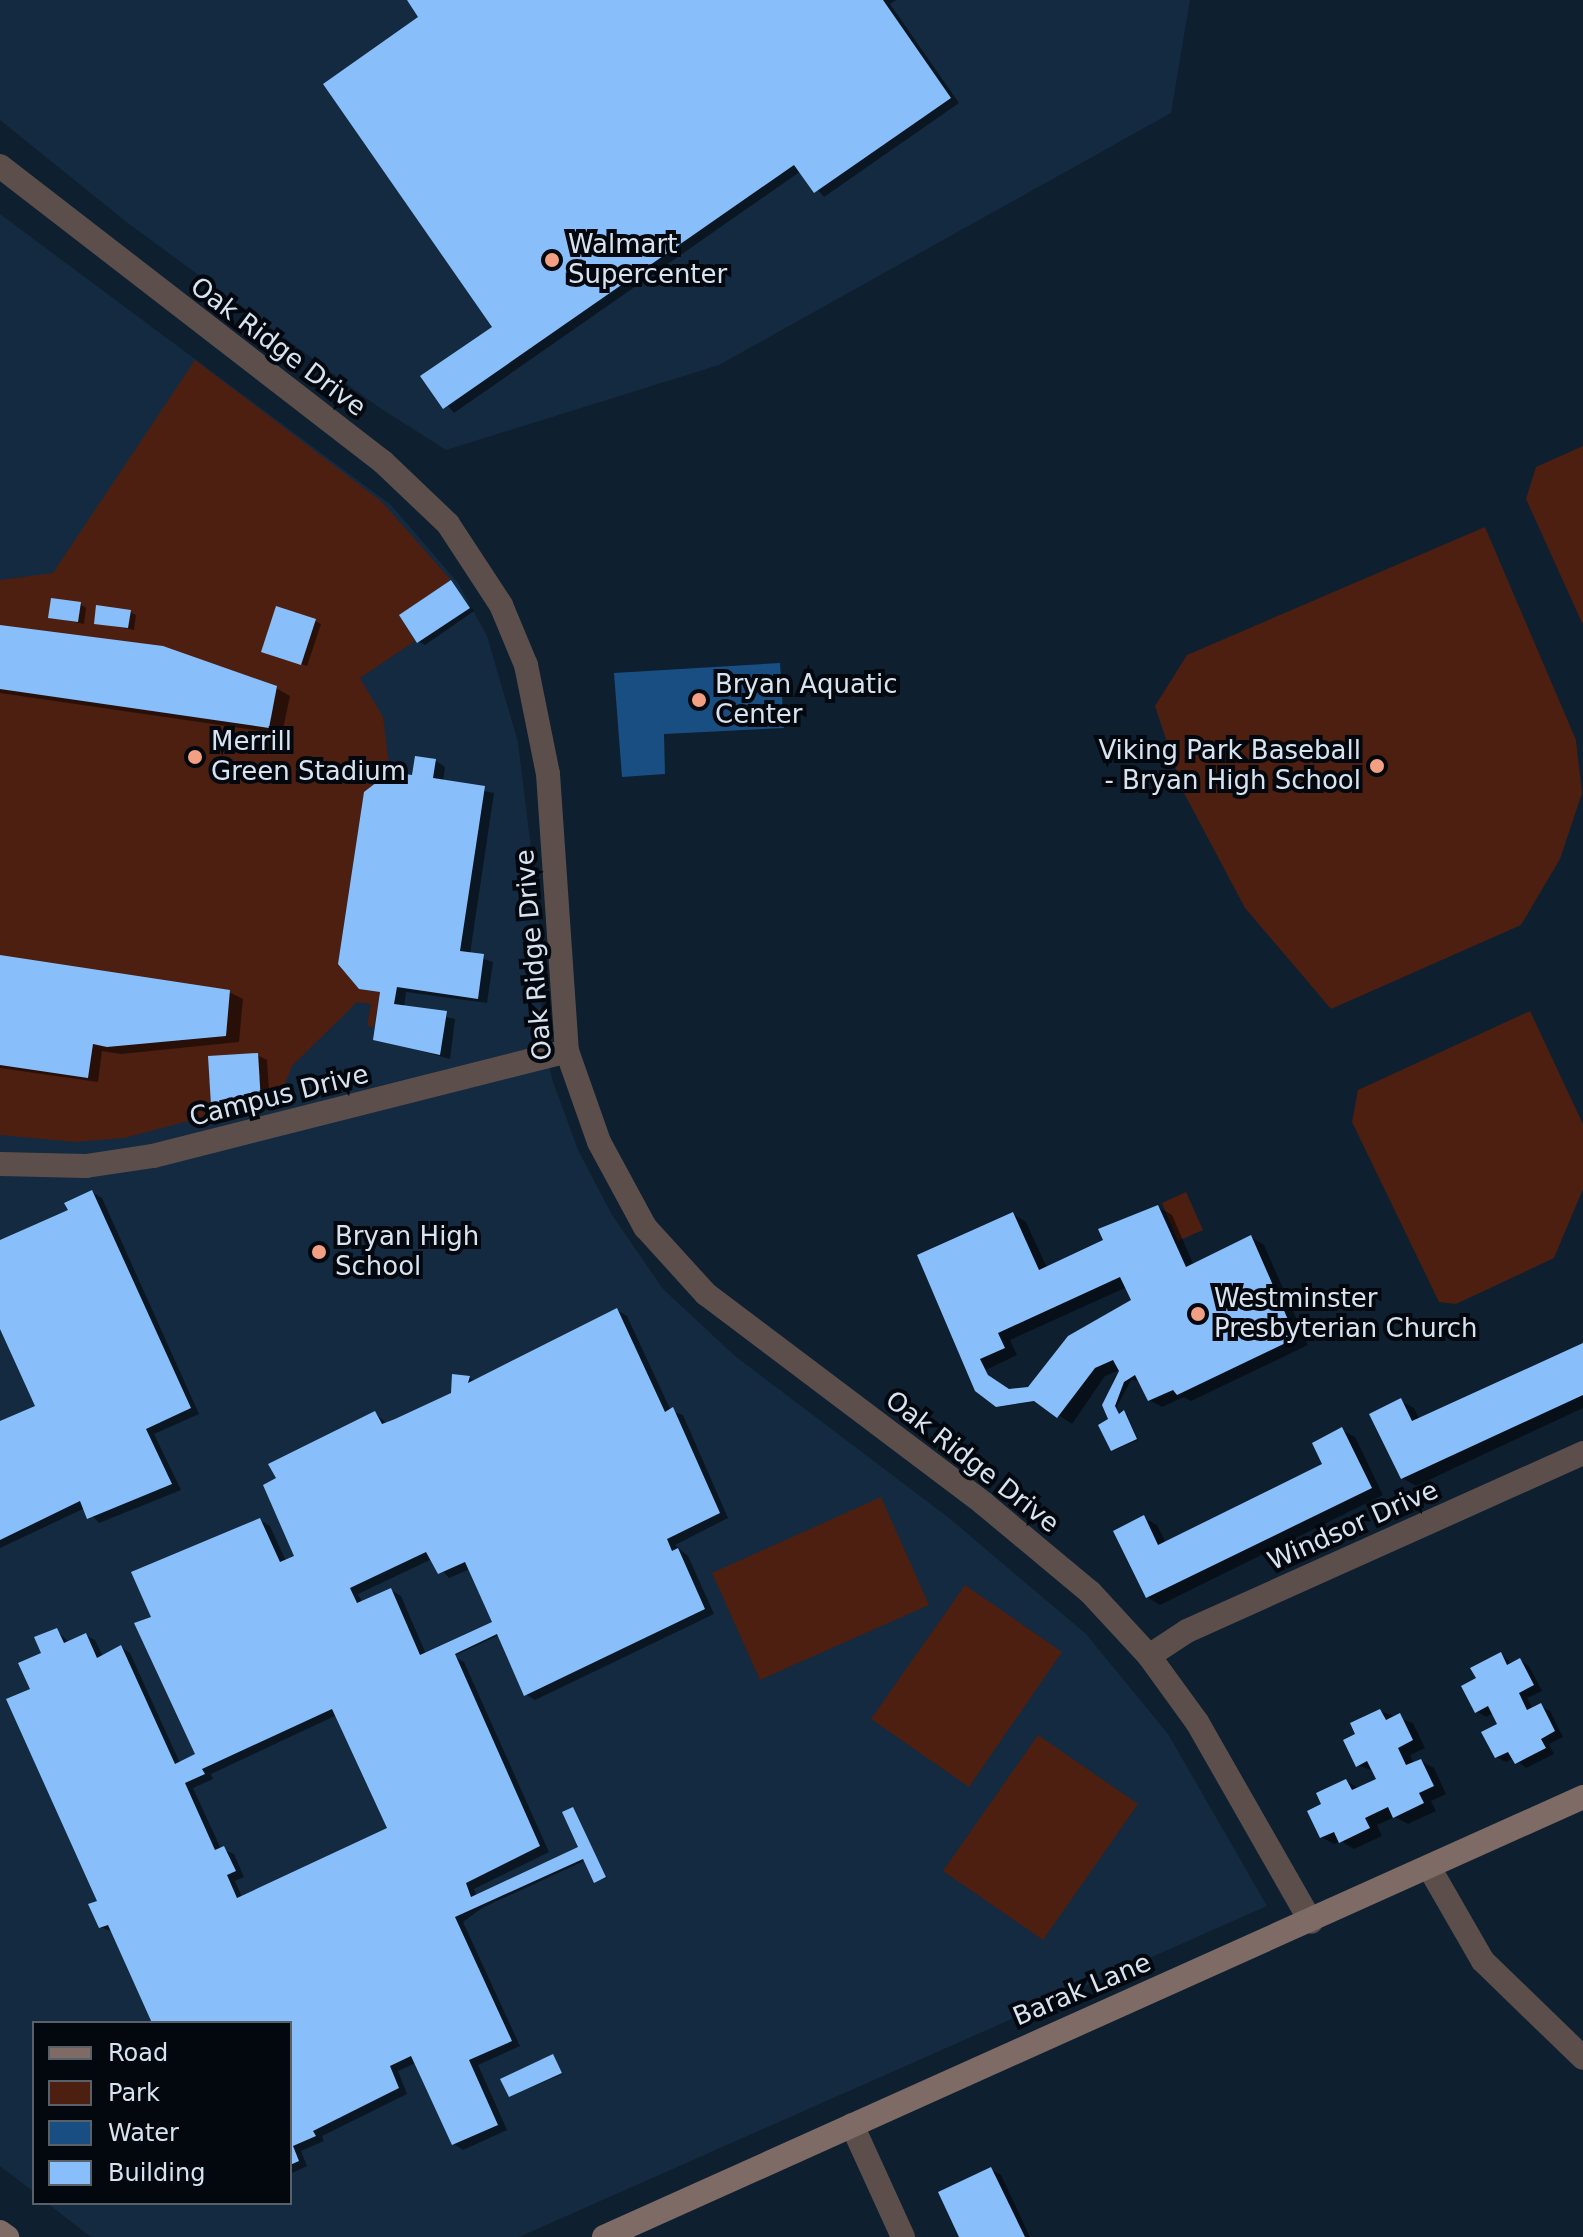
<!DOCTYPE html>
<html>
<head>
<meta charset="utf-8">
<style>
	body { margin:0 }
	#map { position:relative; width:1583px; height:2237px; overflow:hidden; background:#0e1f30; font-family:"DejaVu Sans",sans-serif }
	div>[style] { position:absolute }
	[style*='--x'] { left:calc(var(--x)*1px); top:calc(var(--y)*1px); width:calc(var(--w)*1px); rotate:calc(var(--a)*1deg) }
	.built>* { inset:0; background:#142a40 }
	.green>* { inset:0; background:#4c1f11 }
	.water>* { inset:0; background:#194e82 }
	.shadow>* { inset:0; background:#0007 }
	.building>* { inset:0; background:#88bffa }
	.street>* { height:24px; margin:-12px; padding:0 12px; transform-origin:12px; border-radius:12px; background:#5c4f4b }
	.secondary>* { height:24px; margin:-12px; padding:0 12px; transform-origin:12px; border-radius:12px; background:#7f6b65 }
	.dots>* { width:22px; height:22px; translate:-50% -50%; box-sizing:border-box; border:4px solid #03080f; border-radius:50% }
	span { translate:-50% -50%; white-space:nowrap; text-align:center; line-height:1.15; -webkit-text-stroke:8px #03080f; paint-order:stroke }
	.poi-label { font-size:26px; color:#d8e3ef }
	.left { translate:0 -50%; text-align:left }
	.right { translate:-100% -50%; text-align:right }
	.street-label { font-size:26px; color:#d8e3ef }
	.legend { position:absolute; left:32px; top:2021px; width:260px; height:184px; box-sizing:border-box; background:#03080f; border:2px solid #586069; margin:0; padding:10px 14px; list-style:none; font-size:24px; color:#d8e3ef }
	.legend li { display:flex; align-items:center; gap:16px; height:40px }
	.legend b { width:40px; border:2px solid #586069 }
</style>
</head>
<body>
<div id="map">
	<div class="built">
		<div style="clip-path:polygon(0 0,1190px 0,1171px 113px,719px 365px,446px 450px,380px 408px,129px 224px,0 120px)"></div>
		<div style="clip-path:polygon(0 214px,391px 505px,458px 583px,487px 636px,518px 742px,538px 906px,542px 1029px,552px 1079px,578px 1150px,612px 1215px,663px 1289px,735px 1356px,949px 1518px,1086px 1634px,1168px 1734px,1267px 1906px,519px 2237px,91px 2237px,47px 2203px,290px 2203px,290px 2023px,34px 2023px,34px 2192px,0 2166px)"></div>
	</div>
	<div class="green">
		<div style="clip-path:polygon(195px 360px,382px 502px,451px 580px,399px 615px,415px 641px,360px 678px,383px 717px,390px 772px,364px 793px,338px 963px,359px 989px,380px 992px,374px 1027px,367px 1026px,371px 1004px,357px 1002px,292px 1066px,280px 1097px,124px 1138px,75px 1142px,0 1135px,0 580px,53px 573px)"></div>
		<div style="clip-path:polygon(1583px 446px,1583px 625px,1526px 499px,1536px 467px)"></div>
		<div style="clip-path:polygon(1485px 527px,1576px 740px,1582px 793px,1560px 859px,1521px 925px,1331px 1009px,1245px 908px,1184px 793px,1155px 706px,1187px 655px)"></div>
		<div style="clip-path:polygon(1530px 1011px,1583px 1124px,1583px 1189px,1554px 1258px,1456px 1304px,1439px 1302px,1352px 1122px,1358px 1090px)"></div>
		<div style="clip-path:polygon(1186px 1192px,1203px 1230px,1178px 1241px,1162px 1203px)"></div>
		<div style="clip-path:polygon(881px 1497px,929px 1605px,760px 1680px,712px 1573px)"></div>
		<div style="clip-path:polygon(965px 1585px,1062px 1652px,969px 1787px,871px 1719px)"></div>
		<div style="clip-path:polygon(1038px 1735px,1138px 1804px,1043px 1940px,943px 1871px)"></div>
	</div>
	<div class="water">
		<div style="clip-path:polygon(780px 663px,784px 728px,664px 734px,665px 774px,622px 777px,614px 673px)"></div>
	</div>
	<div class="shadow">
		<div style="clip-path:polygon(409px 0,896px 0,890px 4px,959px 103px,824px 197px,801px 171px,454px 413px,423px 376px,494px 327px,421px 17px)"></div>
		<div style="clip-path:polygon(451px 583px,474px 611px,425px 645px,419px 642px)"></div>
		<div style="clip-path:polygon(80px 604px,86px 608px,84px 624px,50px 617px)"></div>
		<div style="clip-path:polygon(130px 612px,136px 615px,134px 630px,96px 623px)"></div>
		<div style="clip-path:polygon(315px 621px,321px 624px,307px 666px,269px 654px)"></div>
		<div style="clip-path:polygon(0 627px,276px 688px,290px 696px,282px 734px,0 693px)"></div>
		<div style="clip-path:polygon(436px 761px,445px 767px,443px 782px,494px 793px,470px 954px,493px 962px,487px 1003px,406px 992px,404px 1007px,455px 1019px,450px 1059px,375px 1038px,381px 995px,369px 993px,389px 996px,414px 778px)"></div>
		<div style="clip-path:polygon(0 957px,229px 992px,243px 999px,239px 1042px,121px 1054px,102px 1051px,98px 1082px,0 1068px)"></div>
		<div style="clip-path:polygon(257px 1055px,267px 1060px,270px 1106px,222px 1109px,213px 1104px)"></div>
		<div style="clip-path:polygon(92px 1192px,102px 1198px,199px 1414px,154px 1434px,181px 1490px,99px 1523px,85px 1508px,0 1548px,0 1423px,38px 1407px,0 1324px,0 1242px,70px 1211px)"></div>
		<div style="clip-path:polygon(evenodd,1158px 1207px,1172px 1215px,1194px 1266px,1251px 1237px,1264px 1245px,1308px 1345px,1191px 1401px,1184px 1397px,1162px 1407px,1149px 1400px,1140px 1381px,1131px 1380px,1116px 1408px,1120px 1415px,1127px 1414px,1138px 1440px,1115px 1450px,1104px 1405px,1115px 1376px,1122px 1375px,1120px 1370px,1105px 1376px,1072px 1424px,1037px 1401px,1000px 1407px,976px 1390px,969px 1364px,1013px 1214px,1026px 1222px,1047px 1268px,1106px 1241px,1158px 1207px,1127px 1287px,1133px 1301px,1030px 1389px,1009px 1391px,990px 1378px,986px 1370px,1017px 1355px,1010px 1340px,1127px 1287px)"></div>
		<div style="clip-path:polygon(evenodd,617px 1310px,627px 1316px,671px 1411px,683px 1415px,728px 1518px,675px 1545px,688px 1556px,714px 1614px,535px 1700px,525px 1694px,499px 1635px,454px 1656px,464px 1662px,549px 1852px,474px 1889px,477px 1896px,580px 1848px,573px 1809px,607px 1878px,596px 1881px,586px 1860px,482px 1908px,463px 1922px,520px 2046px,478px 2065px,507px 2130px,463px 2150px,454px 2144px,416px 2063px,398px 2071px,407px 2094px,322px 2136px,324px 2141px,301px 2151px,307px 2166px,290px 2174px,290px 2023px,154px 2023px,113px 1932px,100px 1927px,100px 1902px,32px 1690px,43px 1654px,57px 1631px,70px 1643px,85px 1635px,95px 1640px,103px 1657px,121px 1647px,130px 1653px,180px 1763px,198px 1755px,153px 1618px,260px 1520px,270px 1526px,286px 1561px,296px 1557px,375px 1413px,387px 1424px,453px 1395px,469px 1378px,476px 1381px,617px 1310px,432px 1559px,449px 1578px,470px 1569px,494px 1623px,426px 1654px,401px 1596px,391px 1590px,363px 1603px,358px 1594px,432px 1559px,617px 1310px,337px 1715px,390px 1829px,242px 1897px,235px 1881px,244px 1877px,234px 1854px,221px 1849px,193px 1788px,213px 1779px,211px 1774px,337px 1715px)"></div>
		<div style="clip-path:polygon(1583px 1345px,1583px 1408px,1416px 1486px,1402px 1478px,1401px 1401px,1414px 1408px,1420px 1420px)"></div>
		<div style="clip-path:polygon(1342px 1430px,1355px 1437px,1383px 1495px,1160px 1605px,1147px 1597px,1144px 1518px,1157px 1525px,1166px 1543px,1325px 1465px)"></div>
		<div style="clip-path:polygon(1501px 1654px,1512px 1664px,1520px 1660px,1529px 1666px,1542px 1691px,1527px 1698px,1533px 1710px,1540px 1706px,1550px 1711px,1563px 1737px,1549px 1744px,1554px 1754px,1526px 1768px,1514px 1758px,1506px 1762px,1496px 1757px,1499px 1725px,1493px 1713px,1486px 1717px,1476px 1711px,1479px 1679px)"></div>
		<div style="clip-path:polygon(1380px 1711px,1413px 1723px,1425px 1748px,1410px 1755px,1414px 1764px,1421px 1761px,1434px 1768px,1446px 1794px,1431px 1801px,1436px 1811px,1408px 1824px,1395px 1817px,1377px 1825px,1382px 1836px,1354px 1849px,1341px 1841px,1334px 1844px,1321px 1837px,1324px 1805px,1346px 1781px,1360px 1789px,1379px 1780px,1374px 1771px,1357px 1765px,1357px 1735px)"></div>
		<div style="clip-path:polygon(553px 2057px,563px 2074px,510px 2096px)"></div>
		<div style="clip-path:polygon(991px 2169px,1001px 2175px,1030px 2237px,961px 2237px)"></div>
	</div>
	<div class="building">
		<div style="clip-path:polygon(407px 0,883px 0,951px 98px,814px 193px,794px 165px,443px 409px,420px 376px,492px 327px,323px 84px,418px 17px)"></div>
		<div style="clip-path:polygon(451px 580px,470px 608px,417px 643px,399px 615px)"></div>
		<div style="clip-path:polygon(51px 598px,81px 602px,78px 622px,48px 618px)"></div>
		<div style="clip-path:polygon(96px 605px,131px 610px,128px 628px,94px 624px)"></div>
		<div style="clip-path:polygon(276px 606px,316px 619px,301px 665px,261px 652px)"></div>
		<div style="clip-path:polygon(0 625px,163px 646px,277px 686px,269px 728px,0 689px)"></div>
		<div style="clip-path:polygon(415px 756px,436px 759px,433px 778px,485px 786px,460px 951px,484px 954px,478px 999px,397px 987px,394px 1004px,447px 1011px,440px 1055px,373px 1040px,380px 992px,359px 989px,338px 964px,364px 792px,390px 772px,412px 775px)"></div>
		<div style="clip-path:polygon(0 955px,230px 990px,226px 1036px,107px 1047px,93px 1044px,88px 1078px,0 1065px)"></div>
		<div style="clip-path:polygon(258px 1053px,261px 1102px,211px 1105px,208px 1056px)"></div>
		<div style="clip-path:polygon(92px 1190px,191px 1408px,146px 1429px,172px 1484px,87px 1519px,80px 1501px,0 1540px,0 1421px,35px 1406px,0 1329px,0 1240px,68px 1210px,64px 1203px)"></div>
		<div style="clip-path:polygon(evenodd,1158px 1205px,1186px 1267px,1251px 1235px,1296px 1338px,1177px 1395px,1173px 1390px,1148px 1401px,1135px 1375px,1124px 1382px,1115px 1406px,1119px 1414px,1124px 1410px,1137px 1439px,1111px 1451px,1098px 1425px,1108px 1419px,1102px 1405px,1119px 1371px,1113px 1360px,1095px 1368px,1057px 1418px,1034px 1401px,996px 1407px,975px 1391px,917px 1255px,1013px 1212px,1039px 1270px,1103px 1240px,1098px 1229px,1158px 1205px,1120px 1277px,1131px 1300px,1068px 1336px,1028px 1387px,1009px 1389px,988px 1375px,980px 1359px,1005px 1348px,998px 1333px,1120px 1277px)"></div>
		<div style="clip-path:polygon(evenodd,617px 1308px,665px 1412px,673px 1407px,720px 1513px,667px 1539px,672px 1551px,678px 1548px,705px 1609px,524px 1696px,497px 1634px,455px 1654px,540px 1846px,466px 1883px,471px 1897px,578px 1847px,562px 1812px,573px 1807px,606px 1877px,594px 1883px,583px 1859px,455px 1917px,512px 2041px,469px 2060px,498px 2125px,452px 2145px,411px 2056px,390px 2066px,399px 2088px,313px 2131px,316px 2136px,293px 2146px,299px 2161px,290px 2165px,290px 2023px,152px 2023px,108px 1925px,99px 1928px,88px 1904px,97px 1901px,6px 1699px,30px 1689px,18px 1663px,41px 1653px,34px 1637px,57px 1628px,64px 1643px,86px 1633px,97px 1658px,121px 1645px,175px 1764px,195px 1754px,134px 1623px,151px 1617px,131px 1572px,260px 1518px,280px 1562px,294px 1556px,263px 1485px,276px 1478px,268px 1464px,375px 1411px,382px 1424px,395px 1419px,451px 1393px,452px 1374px,470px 1376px,468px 1383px,617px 1308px,426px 1552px,438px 1574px,465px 1562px,492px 1622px,420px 1655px,391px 1588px,357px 1603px,350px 1588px,426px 1552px,617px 1308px,332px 1709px,387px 1828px,237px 1898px,227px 1875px,236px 1871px,224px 1846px,215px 1850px,185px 1783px,205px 1774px,202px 1769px,332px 1709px)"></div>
		<div style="clip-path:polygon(1583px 1343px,1583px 1395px,1401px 1479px,1369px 1414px,1401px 1398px,1412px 1421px)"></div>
		<div style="clip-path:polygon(1342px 1427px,1372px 1488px,1146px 1598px,1113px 1531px,1144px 1515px,1158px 1545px,1322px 1464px,1312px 1443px)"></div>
		<div style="clip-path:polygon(1501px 1652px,1507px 1665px,1520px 1658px,1534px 1685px,1519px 1693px,1527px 1710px,1541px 1703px,1555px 1731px,1541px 1739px,1546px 1748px,1515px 1764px,1508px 1752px,1495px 1758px,1481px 1732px,1497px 1724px,1488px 1706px,1475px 1713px,1461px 1686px,1476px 1678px,1470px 1668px)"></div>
		<div style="clip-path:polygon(1380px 1709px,1386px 1720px,1400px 1713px,1413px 1740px,1398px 1748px,1406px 1765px,1421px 1759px,1434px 1786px,1419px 1793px,1424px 1803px,1393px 1818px,1388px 1807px,1365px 1818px,1370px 1828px,1339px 1843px,1334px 1832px,1320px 1838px,1307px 1811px,1321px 1804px,1316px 1793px,1346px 1779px,1352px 1790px,1376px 1779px,1367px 1761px,1356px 1767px,1343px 1740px,1355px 1734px,1350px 1723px)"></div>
		<div style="clip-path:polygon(553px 2054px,562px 2073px,509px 2097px,500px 2079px)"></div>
		<div style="clip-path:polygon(991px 2167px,1025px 2237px,959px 2237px,938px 2192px)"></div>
	</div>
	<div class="street">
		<div style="--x:0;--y:166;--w:484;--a:37.7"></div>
		<div style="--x:383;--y:462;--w:90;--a:43.6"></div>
		<div style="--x:448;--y:524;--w:97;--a:56.8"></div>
		<div style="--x:501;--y:605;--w:65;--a:67.4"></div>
		<div style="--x:526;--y:665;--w:111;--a:78.6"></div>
		<div style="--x:548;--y:774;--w:278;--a:86.1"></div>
		<div style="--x:567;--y:1051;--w:96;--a:70.6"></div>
		<div style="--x:599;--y:1142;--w:97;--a:61.6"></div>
		<div style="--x:645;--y:1227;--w:91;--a:47.7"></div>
		<div style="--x:706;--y:1294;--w:347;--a:37"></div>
		<div style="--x:983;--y:1503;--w:139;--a:39.8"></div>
		<div style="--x:1090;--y:1592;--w:87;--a:47.3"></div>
		<div style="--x:1149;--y:1656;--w:82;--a:54"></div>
		<div style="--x:1197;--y:1722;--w:230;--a:60.3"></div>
		<div style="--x:0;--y:1164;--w:86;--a:1.3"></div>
		<div style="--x:86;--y:1166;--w:68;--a:-8.5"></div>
		<div style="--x:153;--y:1156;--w:427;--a:-14.2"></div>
		<div style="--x:1149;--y:1656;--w:45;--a:-33.3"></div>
		<div style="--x:1187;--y:1631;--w:434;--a:-24.2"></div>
		<div style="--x:1430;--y:1869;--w:106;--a:60.1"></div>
		<div style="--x:1483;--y:1961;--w:139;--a:44.1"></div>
		<div style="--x:852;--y:2125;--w:123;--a:65.5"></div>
	</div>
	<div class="secondary">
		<div style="--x:0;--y:2232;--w:9;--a:36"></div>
		<div style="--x:604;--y:2237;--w:1073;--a:-24.2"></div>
	</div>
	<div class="dots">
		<div style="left:552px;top:260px;background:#f39f84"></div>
		<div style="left:699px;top:700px;background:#f39f84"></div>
		<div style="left:195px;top:757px;background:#f39f84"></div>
		<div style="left:1377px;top:766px;background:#f39f84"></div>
		<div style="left:319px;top:1252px;background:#f39f84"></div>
		<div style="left:1198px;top:1314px;background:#f39f84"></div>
	</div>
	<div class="poi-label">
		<span class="left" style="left:568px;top:260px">Walmart<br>Supercenter</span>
		<span class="left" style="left:715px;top:700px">Bryan Aquatic<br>Center</span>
		<span class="left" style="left:211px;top:757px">Merrill<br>Green Stadium</span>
		<span class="right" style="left:1361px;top:766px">Viking Park Baseball<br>- Bryan High School</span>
		<span class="left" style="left:335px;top:1252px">Bryan High<br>School</span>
		<span class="left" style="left:1214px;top:1314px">Westminster<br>Presbyterian Church</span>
	</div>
	<div class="street-label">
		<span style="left:278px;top:347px;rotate:37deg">Oak Ridge Drive</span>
		<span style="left:534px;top:955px;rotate:-95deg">Oak Ridge Drive</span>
		<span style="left:279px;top:1096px;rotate:-14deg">Campus Drive</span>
		<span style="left:972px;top:1462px;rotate:38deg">Oak Ridge Drive</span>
		<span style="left:1353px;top:1526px;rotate:-24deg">Windsor Drive</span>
		<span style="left:1082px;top:1990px;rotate:-23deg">Barak Lane</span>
	</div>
	<ul class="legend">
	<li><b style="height:10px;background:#7f6b65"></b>Road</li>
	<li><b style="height:22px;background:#4c1f11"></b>Park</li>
	<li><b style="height:22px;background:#194e82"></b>Water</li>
	<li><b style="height:22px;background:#88bffa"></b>Building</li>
	</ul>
</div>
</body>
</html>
